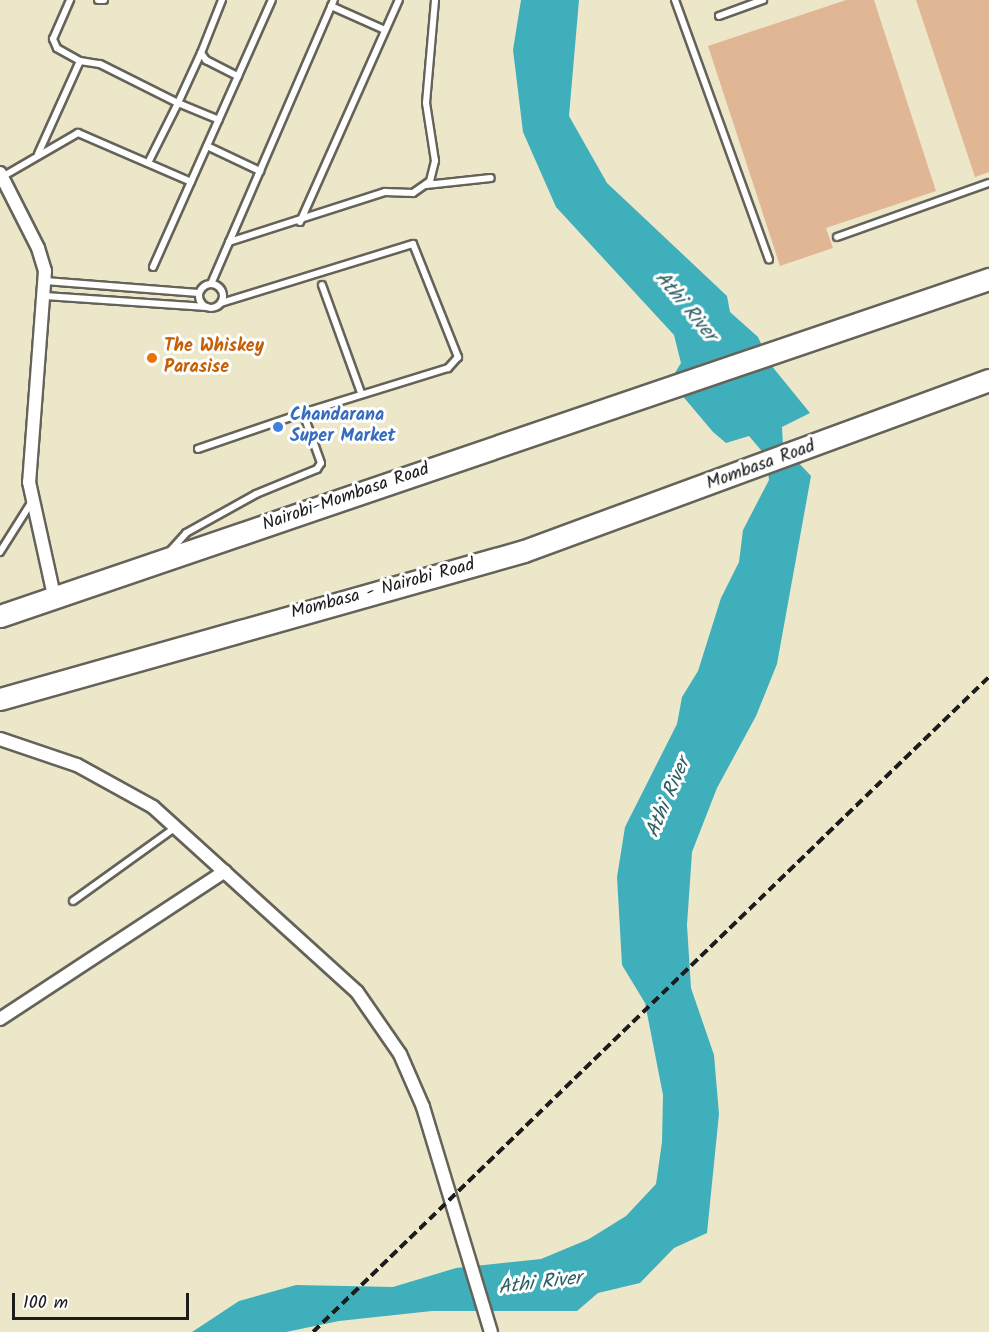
<!DOCTYPE html>
<html>
<head>
<meta charset="utf-8">
<style>
	body { margin:0 }
	#map { position:relative; width:989px; height:1332px; overflow:hidden; background:#ede7ca; font-family:Kalam,sans-serif }
	div>[style] { position:absolute }
	[style*='--x'] { left:calc(var(--x)*1px); top:calc(var(--y)*1px); width:calc(var(--w)*1px); rotate:calc(var(--a)*1deg) }
	.water>* { inset:0; background:#40afbc }
	.building>* { inset:0; background:#e1b695 }
	.roads { filter:drop-shadow(2px 0 #656359) drop-shadow(-2px 0 #656359) drop-shadow(0 2px #656359) drop-shadow(0 -2px #656359) }
	.service>* { height:6px; margin:-3px; padding:0 3px; transform-origin:3px; border-radius:3px; background:#fff }
	.service>.ring { margin:-3px; padding:0; box-sizing:content-box; background:none; border:6px solid #fff; border-radius:50% }
	.minor>* { height:12px; margin:-6px; padding:0 6px; transform-origin:6px; border-radius:6px; background:#fff }
	.trunk>* { height:21px; margin:-10.5px; padding:0 10.5px; transform-origin:10.5px; border-radius:10.5px; background:#fff }
	.rail>* { height:4px; margin-top:-2px; transform-origin:0; background:repeating-linear-gradient(90deg,#1c1c1c 0 9px,transparent 0 13.5px) }
	.dots>* { width:16px; height:16px; translate:-50% -50%; box-sizing:border-box; border:3px solid #fff; border-radius:50% }
	span { translate:-50% -50%; white-space:nowrap; text-align:center; line-height:1.15; -webkit-text-stroke:6px #fff; paint-order:stroke }
	.food-label { font-size:18px; color:#c56008; font-weight:700 }
	.left { translate:0 -50%; text-align:left }
	.shop-label { font-size:18px; color:#366cbe; font-weight:700 }
	.street-label { font-size:18px; color:#1c1c1c }
	.water-label { font-size:20px; color:#2c5e64; font-style:italic }
	.scale { position:absolute; left:12px; top:1293px; width:177px; height:27px; box-sizing:border-box; border:3px solid #1c1c1c; border-top:0; padding-left:8px; font-size:18px; line-height:21px; white-space:nowrap; color:#1c1c1c; -webkit-text-stroke:4px #fff; paint-order:stroke }
</style>
</head>
<body>
<div id="map">
	<div class="water">
		<div style="clip-path:polygon(521px 0,579px 0,569px 116px,607px 183px,727px 296px,730px 312px,758px 337px,771px 365px,810px 413px,782px 427px,783px 446px,811px 476px,777px 664px,756px 716px,717px 788px,692px 852px,687px 925px,691px 988px,714px 1055px,719px 1114px,707px 1233px,674px 1248px,640px 1283px,598px 1293px,577px 1311px,432px 1311px,339px 1321px,286px 1332px,192px 1332px,239px 1301px,296px 1285px,393px 1287px,456px 1268px,541px 1259px,589px 1239px,626px 1216px,656px 1184px,662px 1142px,663px 1095px,645px 1003px,622px 965px,617px 877px,625px 827px,677px 724px,682px 697px,698px 671px,721px 598px,739px 562px,743px 530px,769px 480px,766px 456px,749px 436px,726px 443px,713px 432px,670px 381px,681px 363px,674px 335px,556px 207px,523px 132px,513px 50px)"></div>
	</div>
	<div class="building">
		<div style="clip-path:polygon(846px 0,874px 0,936px 191px,826px 228px,833px 248px,780px 266px,708px 46px)"></div>
		<div style="clip-path:polygon(916px 0,989px 0,989px 172px,975px 177px)"></div>
	</div>
	<div class="roads">
		<div class="service">
			<div style="--x:98;--y:0;--w:6;--a:0"></div>
			<div style="--x:222;--y:0;--w:57;--a:111.6"></div>
			<div style="--x:201;--y:53;--w:9;--a:54"></div>
			<div style="--x:206;--y:60;--w:36;--a:27"></div>
			<div style="--x:675;--y:0;--w:276;--a:70.1"></div>
			<div style="--x:331;--y:6;--w:59;--a:24"></div>
			<div style="--x:719;--y:16;--w:47;--a:-20"></div>
			<div style="--x:80;--y:61;--w:20;--a:9"></div>
			<div style="--x:100;--y:64;--w:87;--a:26.6"></div>
			<div style="--x:178;--y:103;--w:55;--a:-65.3"></div>
			<div style="--x:207;--y:146;--w:59;--a:25.3"></div>
			<div style="--x:38;--y:154;--w:102;--a:-65.7"></div>
			<div style="--x:80;--y:61;--w:26;--a:-151"></div>
			<div style="--x:57;--y:48;--w:10;--a:-114"></div>
			<div style="--x:53;--y:39;--w:43;--a:-66.4"></div>
			<div style="--x:148;--y:163;--w:67;--a:-63.4"></div>
			<div style="--x:178;--y:103;--w:44;--a:22.5"></div>
			<div style="--x:2;--y:177;--w:88;--a:-30.1"></div>
			<div style="--x:78;--y:133;--w:123;--a:23.4"></div>
			<div style="--x:426;--y:185;--w:65;--a:-6.1"></div>
			<div style="--x:300;--y:222;--w:243;--a:-66"></div>
			<div style="--x:837;--y:237;--w:161;--a:-19.6"></div>
			<div style="--x:229;--y:242;--w:164;--a:-17.8"></div>
			<div style="--x:385;--y:192;--w:28;--a:2"></div>
			<div style="--x:413;--y:193;--w:21;--a:-35"></div>
			<div style="--x:430;--y:181;--w:21;--a:-76"></div>
			<div style="--x:435;--y:161;--w:59;--a:-98.8"></div>
			<div style="--x:426;--y:103;--w:103;--a:-85"></div>
			<div style="--x:153;--y:267;--w:292;--a:-66"></div>
			<div style="--x:45;--y:281;--w:154;--a:4.5"></div>
			<div style="--x:211;--y:284;--w:309;--a:-66.6"></div>
			<div class="ring" style="left:199px;top:284px;width:18px;height:18px"></div>
			<div style="--x:322;--y:285;--w:115;--a:70.1"></div>
			<div style="--x:45;--y:296;--w:162;--a:3.9"></div>
			<div style="--x:221;--y:303;--w:201;--a:-17.1"></div>
			<div style="--x:413;--y:244;--w:122;--a:68.3"></div>
			<div style="--x:458;--y:357;--w:15;--a:132"></div>
			<div style="--x:448;--y:368;--w:152;--a:162.8"></div>
			<div style="--x:170;--y:551;--w:24;--a:-48"></div>
			<div style="--x:186;--y:533;--w:80;--a:-29.1"></div>
			<div style="--x:256;--y:494;--w:66;--a:-22.3"></div>
			<div style="--x:317;--y:469;--w:7;--a:-56"></div>
			<div style="--x:321;--y:463;--w:53;--a:-109.8"></div>
			<div style="--x:303;--y:413;--w:111;--a:161.1"></div>
			<div style="--x:0;--y:552;--w:58;--a:-57.7"></div>
			<div style="--x:73;--y:901;--w:127;--a:-35.7"></div>
		</div>
		<div class="minor">
			<div style="--x:0;--y:173;--w:84;--a:63.1"></div>
			<div style="--x:38;--y:248;--w:24;--a:73"></div>
			<div style="--x:45;--y:271;--w:212;--a:94.3"></div>
			<div style="--x:29;--y:482;--w:117;--a:77.6"></div>
			<div style="--x:0;--y:739;--w:81;--a:18.7"></div>
			<div style="--x:77;--y:765;--w:87;--a:28.9"></div>
			<div style="--x:153;--y:807;--w:275;--a:42.2"></div>
			<div style="--x:357;--y:992;--w:75;--a:55.3"></div>
			<div style="--x:400;--y:1054;--w:58;--a:66.5"></div>
			<div style="--x:423;--y:1107;--w:235;--a:73.2"></div>
			<div style="--x:0;--y:1019;--w:269;--a:-33.3"></div>
		</div>
		<div class="trunk">
			<div style="--x:0;--y:616;--w:1045;--a:-18.82"></div>
			<div style="--x:0;--y:699;--w:544;--a:-15.77"></div>
			<div style="--x:524;--y:551;--w:495;--a:-20.2"></div>
		</div>
	</div>
	<div class="rail">
		<div style="--x:313;--y:1332;--w:941;--a:-44.1"></div>
	</div>
	<div class="dots">
		<div style="left:152px;top:358px;background:#e8710a"></div>
		<div style="left:278px;top:427px;background:#3f7fe0"></div>
	</div>
	<div class="food-label">
		<span class="left" style="left:164px;top:358px">The Whiskey<br>Parasise</span>
	</div>
	<div class="shop-label">
		<span class="left" style="left:290px;top:427px">Chandarana<br>Super Market</span>
	</div>
	<div class="street-label">
		<span style="left:761px;top:466px;rotate:-20deg">Mombasa Road</span>
		<span style="left:346px;top:498px;rotate:-19deg">Nairobi-Mombasa Road</span>
		<span style="left:383px;top:590px;rotate:-15deg">Mombasa - Nairobi Road</span>
	</div>
	<div class="water-label">
		<span style="left:685px;top:307px;rotate:50deg">Athi River</span>
		<span style="left:669px;top:798px;rotate:-67deg">Athi River</span>
		<span style="left:540px;top:1284px;rotate:-7deg">Athi River</span>
	</div>
	<div class="scale">100 m</div>
</div>
</body>
</html>
